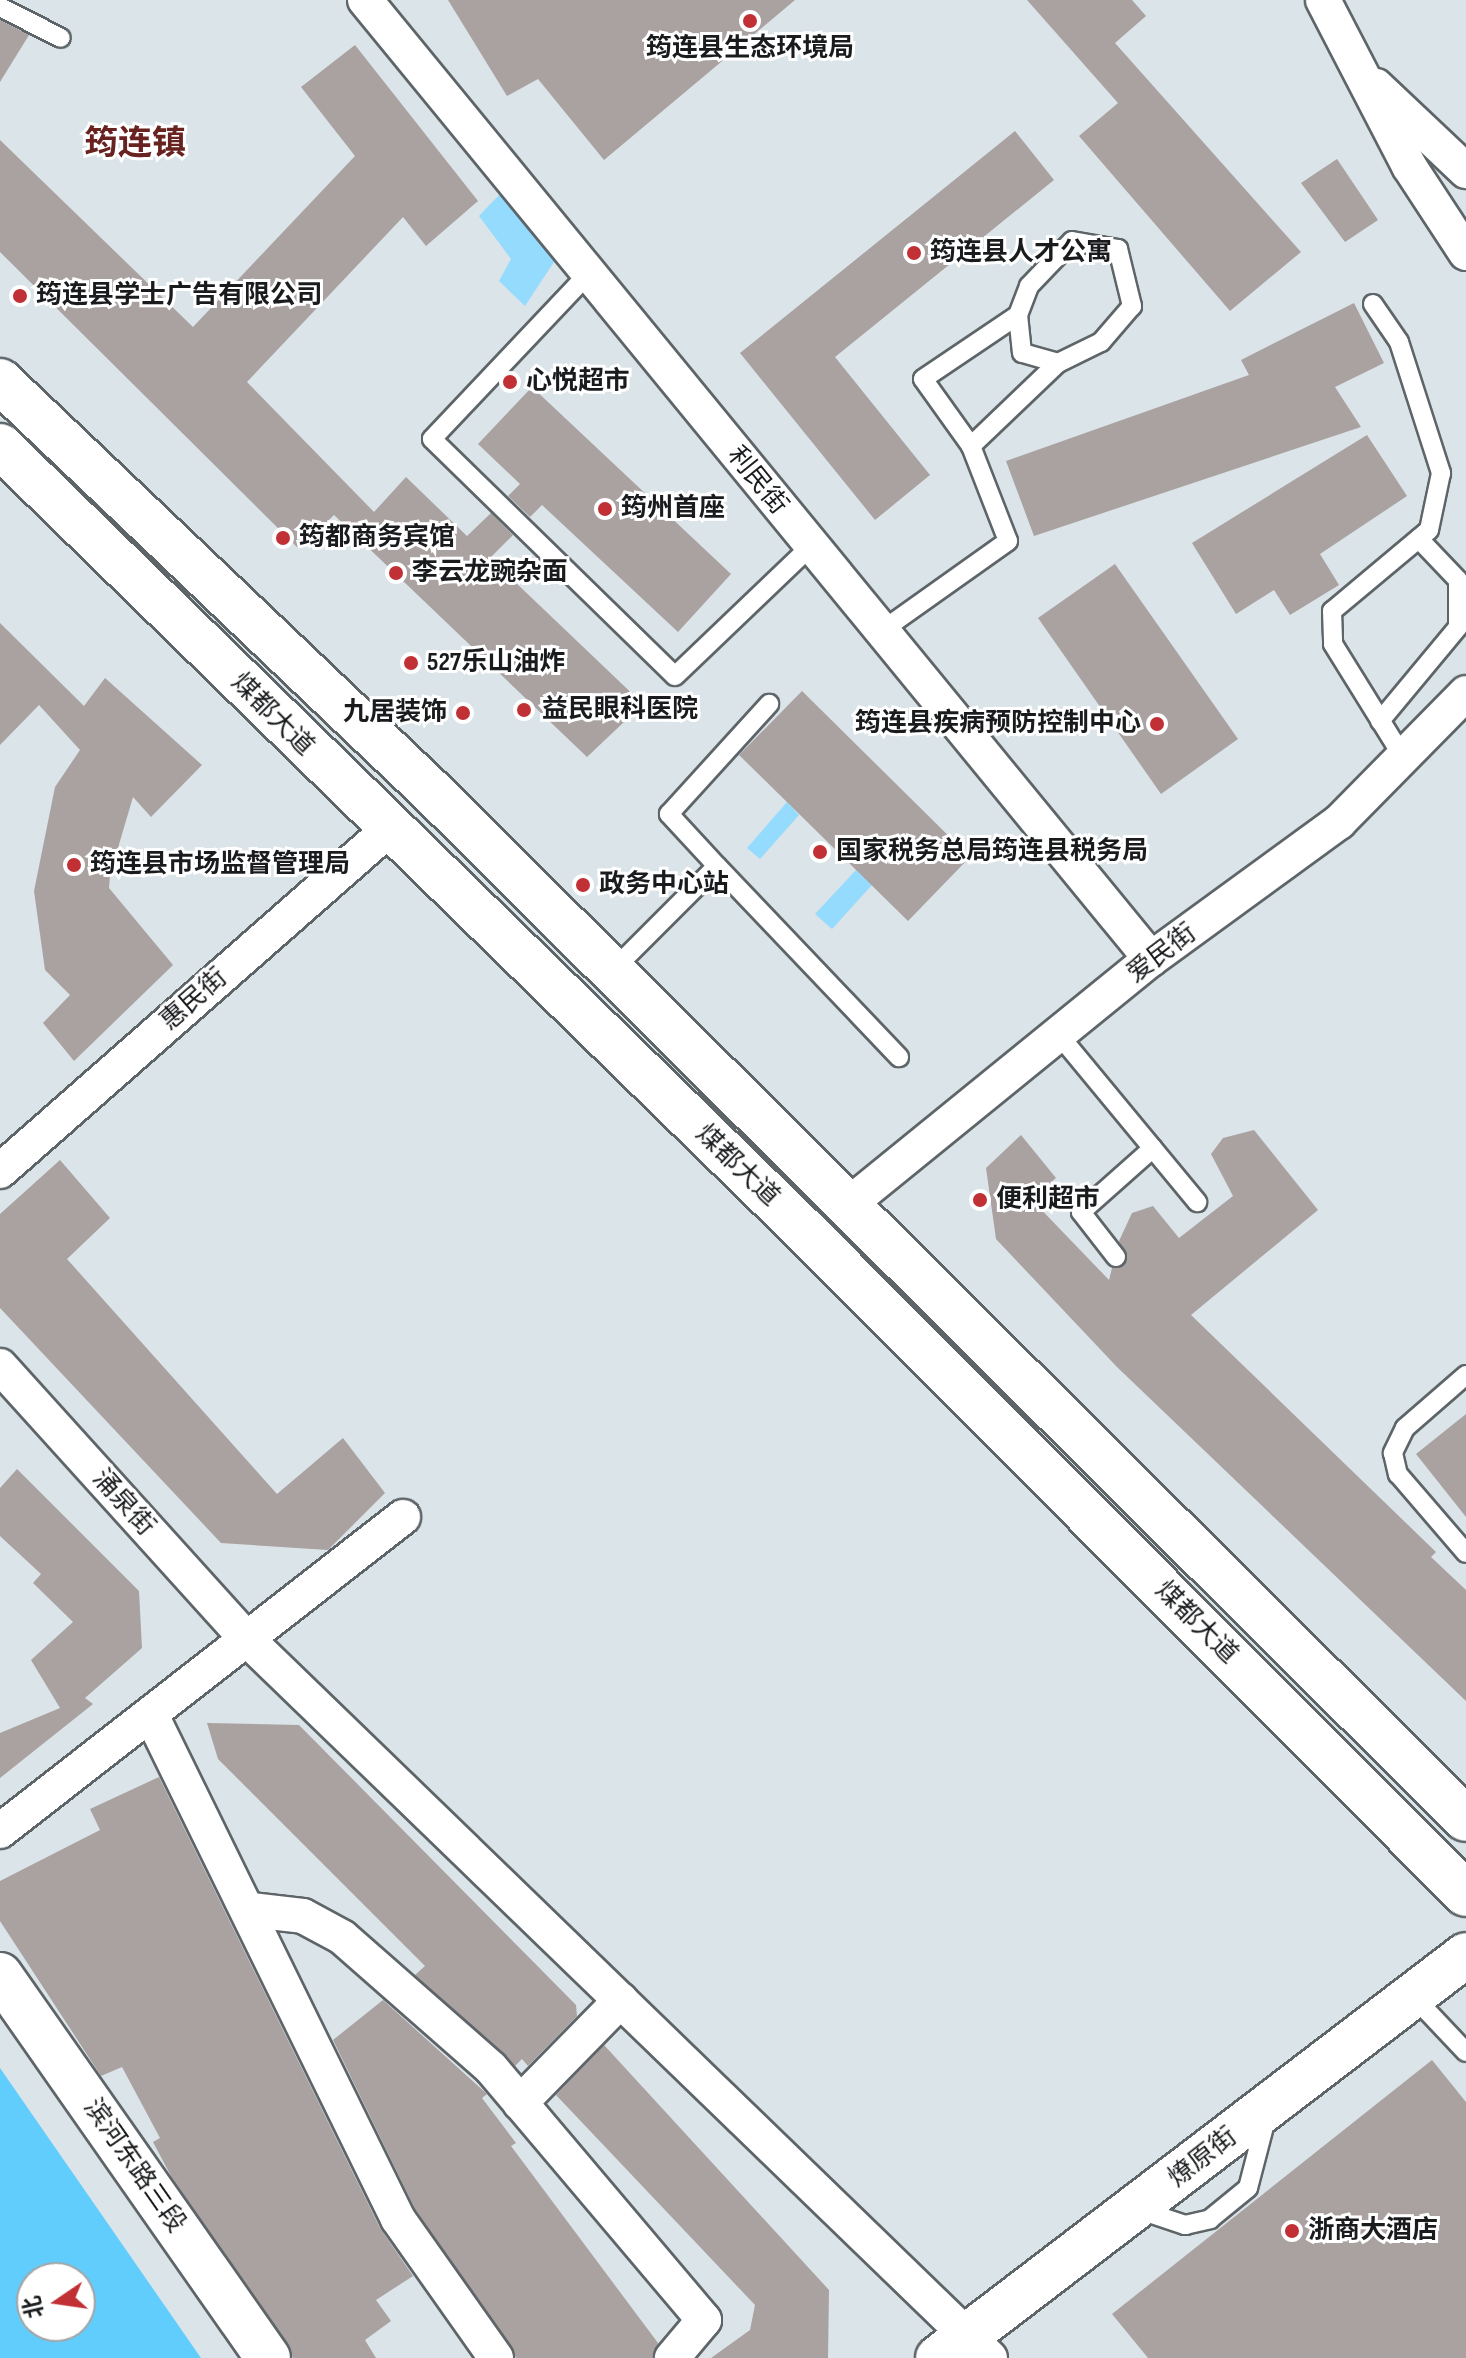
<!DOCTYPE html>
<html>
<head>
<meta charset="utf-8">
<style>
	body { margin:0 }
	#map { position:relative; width:1466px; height:2358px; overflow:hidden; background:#dbe4e8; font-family:"Sofia Sans Condensed","Noto Sans SC",sans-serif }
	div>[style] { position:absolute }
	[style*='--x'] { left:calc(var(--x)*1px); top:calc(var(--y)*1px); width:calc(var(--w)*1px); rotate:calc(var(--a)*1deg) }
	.green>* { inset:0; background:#94dbfd }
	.water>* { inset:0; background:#61cdfc }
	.building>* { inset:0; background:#aaa1a1 }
	.roads { filter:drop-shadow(2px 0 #5e6569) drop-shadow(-2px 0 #5e6569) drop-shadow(0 2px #5e6569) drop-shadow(0 -2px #5e6569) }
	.lane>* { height:18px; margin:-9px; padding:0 9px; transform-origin:9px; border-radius:9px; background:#fff }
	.street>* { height:34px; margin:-17px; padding:0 17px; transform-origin:17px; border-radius:17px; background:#fff }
	.secondary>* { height:44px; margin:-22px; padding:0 22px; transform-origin:22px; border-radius:22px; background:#fff }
	.dots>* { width:22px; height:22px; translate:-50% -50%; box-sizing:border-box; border:4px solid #fff; border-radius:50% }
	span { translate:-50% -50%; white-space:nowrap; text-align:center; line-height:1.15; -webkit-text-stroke:6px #fff; paint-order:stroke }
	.poi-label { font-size:26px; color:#191b1d; font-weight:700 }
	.left { translate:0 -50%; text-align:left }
	.right { translate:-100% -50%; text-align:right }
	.street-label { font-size:26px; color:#191b1d }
	.district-label { font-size:34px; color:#682321; font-weight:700 }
	.north { position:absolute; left:16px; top:2262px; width:80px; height:80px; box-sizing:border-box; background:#fff; border:2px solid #a3a4a5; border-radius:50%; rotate:257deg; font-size:22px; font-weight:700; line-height:32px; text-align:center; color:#191b1d }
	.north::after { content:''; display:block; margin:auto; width:28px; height:36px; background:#c03034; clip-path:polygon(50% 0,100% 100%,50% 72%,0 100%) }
</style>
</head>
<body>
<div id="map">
	<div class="green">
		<div style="clip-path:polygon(502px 192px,556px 259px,525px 306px,499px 281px,511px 259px,479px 216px)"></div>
		<div style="clip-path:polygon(787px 802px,799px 815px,760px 859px,747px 848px)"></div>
		<div style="clip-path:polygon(856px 870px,872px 885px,832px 929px,815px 914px)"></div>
	</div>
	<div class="water">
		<div style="clip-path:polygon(evenodd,0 2068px,201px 2358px,0 2358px,0 2068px,32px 2278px,80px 2278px,80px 2326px,32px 2326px,32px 2278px)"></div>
	</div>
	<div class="building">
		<div style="clip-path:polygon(448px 0,795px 0,604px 160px,538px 79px,507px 96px)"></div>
		<div style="clip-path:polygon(1027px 0,1132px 0,1146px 16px,1115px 43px,1301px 252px,1230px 311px,1079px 136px,1118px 103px)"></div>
		<div style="clip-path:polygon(0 20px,29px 35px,0 82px)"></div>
		<div style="clip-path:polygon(355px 45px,478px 201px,426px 246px,403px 217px,247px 382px,374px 512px,406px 477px,467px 536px,491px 513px,513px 535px,490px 558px,643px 704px,587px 757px,334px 515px,299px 549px,0 252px,0 140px,193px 327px,355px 156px,301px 87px)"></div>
		<div style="clip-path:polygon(1015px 131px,1054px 180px,835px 357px,930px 475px,875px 520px,740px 353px)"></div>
		<div style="clip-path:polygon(1337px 159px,1378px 220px,1345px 242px,1301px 183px)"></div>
		<div style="clip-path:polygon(1354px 303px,1384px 363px,1335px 387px,1361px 427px,1034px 536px,1006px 461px,1249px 375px,1241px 360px)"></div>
		<div style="clip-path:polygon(532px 387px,731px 574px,678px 632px,542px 505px,530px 517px,508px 496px,520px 484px,478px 444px)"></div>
		<div style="clip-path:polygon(1367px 435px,1407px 496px,1320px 554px,1339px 585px,1290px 615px,1274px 590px,1236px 614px,1192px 543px)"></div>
		<div style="clip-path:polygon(1115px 564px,1238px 739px,1161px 794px,1038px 618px)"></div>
		<div style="clip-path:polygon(0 623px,84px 706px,105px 678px,202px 765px,151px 817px,133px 797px,110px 875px,109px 888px,173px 965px,74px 1061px,43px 1023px,70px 995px,45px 970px,34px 891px,55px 787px,80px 750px,39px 705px,0 745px)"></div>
		<div style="clip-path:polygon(802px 691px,970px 857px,908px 921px,739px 755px)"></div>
		<div style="clip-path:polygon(1254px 1130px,1318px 1210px,1191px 1315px,1436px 1552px,1431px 1557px,1466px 1590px,1466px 1701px,1117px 1367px,996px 1239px,986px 1168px,1021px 1135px,1056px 1178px,1031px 1199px,1109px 1280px,1112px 1268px,1127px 1261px,1119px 1241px,1132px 1213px,1153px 1206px,1179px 1238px,1233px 1196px,1211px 1154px,1223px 1138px)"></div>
		<div style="clip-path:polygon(60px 1160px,110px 1218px,67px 1259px,277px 1494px,343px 1438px,385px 1493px,328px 1550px,221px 1543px,0 1308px,0 1214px)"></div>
		<div style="clip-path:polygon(1466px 1414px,1466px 1517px,1416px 1454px)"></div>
		<div style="clip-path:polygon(17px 1469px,139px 1591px,142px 1648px,85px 1698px,93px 1704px,0 1778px,0 1733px,60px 1708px,31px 1660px,73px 1622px,33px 1583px,41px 1574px,0 1536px,0 1488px)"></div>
		<div style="clip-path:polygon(207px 1723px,299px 1725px,576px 2005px,577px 2016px,528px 2066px,522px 2059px,515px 2066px,415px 1975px,425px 1966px,218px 1759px)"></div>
		<div style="clip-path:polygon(159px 1777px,380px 2228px,413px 2276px,376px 2300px,391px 2321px,365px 2340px,376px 2358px,293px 2358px,171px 2176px,153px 2142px,160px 2138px,122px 2067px,101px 2076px,0 1921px,0 1881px,100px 1830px,90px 1809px)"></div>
		<div style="clip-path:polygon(383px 2000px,487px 2094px,482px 2098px,516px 2143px,511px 2146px,658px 2343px,652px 2358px,516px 2358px,415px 2209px,333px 2040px)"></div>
		<div style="clip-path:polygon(604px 2045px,829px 2290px,828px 2358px,711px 2358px,750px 2330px,755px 2305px,556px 2095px)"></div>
		<div style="clip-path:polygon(1432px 2060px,1466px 2102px,1466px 2358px,1148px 2358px,1112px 2314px)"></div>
	</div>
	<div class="roads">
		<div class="lane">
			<div style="--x:0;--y:7;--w:68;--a:26.9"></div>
			<div style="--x:588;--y:274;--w:227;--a:133.4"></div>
			<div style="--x:432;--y:439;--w:339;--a:44.3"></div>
			<div style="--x:675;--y:676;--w:187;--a:-43.7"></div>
			<div style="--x:1373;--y:304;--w:46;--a:55.6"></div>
			<div style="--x:1399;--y:342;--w:138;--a:72.2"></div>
			<div style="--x:1441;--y:473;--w:58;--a:101.9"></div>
			<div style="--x:1429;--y:530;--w:126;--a:140.1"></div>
			<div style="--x:1332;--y:611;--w:33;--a:88"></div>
			<div style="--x:1333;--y:644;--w:133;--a:58.2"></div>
			<div style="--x:971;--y:446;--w:120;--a:-43.7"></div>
			<div style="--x:880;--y:632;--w:157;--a:-35.4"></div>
			<div style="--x:1008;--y:541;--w:102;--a:-111.3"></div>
			<div style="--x:971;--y:446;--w:82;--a:-125.6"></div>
			<div style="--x:923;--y:379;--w:115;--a:-34"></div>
			<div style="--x:1018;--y:315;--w:31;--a:-69"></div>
			<div style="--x:1029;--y:286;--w:62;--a:-46.3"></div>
			<div style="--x:1072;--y:241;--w:47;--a:9.9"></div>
			<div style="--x:1118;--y:249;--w:59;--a:76.2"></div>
			<div style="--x:1132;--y:306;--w:48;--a:130.7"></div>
			<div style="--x:1101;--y:342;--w:48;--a:154"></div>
			<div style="--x:1058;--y:363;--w:37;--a:-164"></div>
			<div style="--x:1022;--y:353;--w:38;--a:-96"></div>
			<div style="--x:1380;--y:721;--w:122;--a:-50.3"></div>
			<div style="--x:1458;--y:627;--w:47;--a:-90"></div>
			<div style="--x:1458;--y:580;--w:57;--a:-133.6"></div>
			<div style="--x:717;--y:866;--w:71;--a:-132.7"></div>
			<div style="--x:669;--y:814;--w:149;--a:-47.7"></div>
			<div style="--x:612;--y:971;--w:148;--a:-45"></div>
			<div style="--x:717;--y:866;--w:264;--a:46.4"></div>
			<div style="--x:1059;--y:1035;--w:217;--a:50.4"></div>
			<div style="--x:1116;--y:1257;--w:57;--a:-127.9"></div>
			<div style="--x:1081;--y:1212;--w:96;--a:-41.6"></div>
			<div style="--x:1466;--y:1375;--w:81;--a:139"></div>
			<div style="--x:1405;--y:1428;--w:28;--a:116"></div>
			<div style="--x:1393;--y:1453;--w:22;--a:77"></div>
			<div style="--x:1398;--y:1474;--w:104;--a:49.3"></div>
			<div style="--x:1413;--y:1996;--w:77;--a:46.6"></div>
			<div style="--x:1137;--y:2209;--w:51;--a:18.4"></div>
			<div style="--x:1185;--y:2225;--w:26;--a:-13"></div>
			<div style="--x:1210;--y:2219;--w:49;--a:-39.2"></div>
			<div style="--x:1248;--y:2188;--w:75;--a:-75.4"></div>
		</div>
		<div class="street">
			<div style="--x:365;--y:0;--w:1240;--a:50.66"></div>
			<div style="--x:1323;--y:0;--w:187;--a:62.6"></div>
			<div style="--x:1409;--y:166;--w:104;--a:56.8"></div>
			<div style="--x:1376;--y:86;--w:124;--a:43.4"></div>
			<div style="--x:0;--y:1171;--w:517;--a:-41.31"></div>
			<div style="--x:848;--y:1205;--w:390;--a:-39.1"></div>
			<div style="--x:1151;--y:959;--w:233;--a:-36.1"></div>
			<div style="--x:1339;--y:822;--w:181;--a:-45.4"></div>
			<div style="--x:0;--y:1366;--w:368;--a:47.9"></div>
			<div style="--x:247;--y:1639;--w:1034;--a:44.06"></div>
			<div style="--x:152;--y:1717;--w:559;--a:63.89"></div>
			<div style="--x:398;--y:2219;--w:170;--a:54.8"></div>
			<div style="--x:0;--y:1831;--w:511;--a:-37.92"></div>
			<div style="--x:251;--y:1910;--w:52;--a:6.6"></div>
			<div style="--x:303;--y:1916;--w:44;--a:28.3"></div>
			<div style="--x:342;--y:1937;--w:198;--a:41.3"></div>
			<div style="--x:491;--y:2068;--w:330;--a:49.8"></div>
			<div style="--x:704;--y:2320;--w:50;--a:130.1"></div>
			<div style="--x:520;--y:2103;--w:144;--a:-45.6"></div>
		</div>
		<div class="secondary">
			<div style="--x:0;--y:381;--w:596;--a:43.57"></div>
			<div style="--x:432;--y:792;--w:1457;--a:44.81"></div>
			<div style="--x:0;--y:446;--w:1131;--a:44.28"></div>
			<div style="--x:810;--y:1236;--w:929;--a:45.09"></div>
			<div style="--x:0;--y:1975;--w:467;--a:55"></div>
			<div style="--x:938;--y:2358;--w:664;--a:-37.35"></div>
		</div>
	</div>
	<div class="dots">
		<div style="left:750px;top:21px;background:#c03034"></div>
		<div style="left:914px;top:253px;background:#c03034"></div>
		<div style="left:20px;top:296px;background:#c03034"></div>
		<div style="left:510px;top:382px;background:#c03034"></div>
		<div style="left:605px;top:509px;background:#c03034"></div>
		<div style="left:283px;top:538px;background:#c03034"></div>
		<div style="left:396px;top:573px;background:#c03034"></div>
		<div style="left:411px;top:663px;background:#c03034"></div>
		<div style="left:524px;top:710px;background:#c03034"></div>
		<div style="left:463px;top:713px;background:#c03034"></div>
		<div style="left:1157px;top:724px;background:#c03034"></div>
		<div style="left:820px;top:852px;background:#c03034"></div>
		<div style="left:74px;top:865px;background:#c03034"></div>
		<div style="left:583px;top:885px;background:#c03034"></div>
		<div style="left:980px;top:1200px;background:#c03034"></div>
		<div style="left:1292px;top:2231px;background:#c03034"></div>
	</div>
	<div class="poi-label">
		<span style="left:750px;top:49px">筠连县生态环境局</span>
		<span class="left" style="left:930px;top:253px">筠连县人才公寓</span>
		<span class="left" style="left:36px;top:296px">筠连县学士广告有限公司</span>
		<span class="left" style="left:526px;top:382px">心悦超市</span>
		<span class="left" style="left:621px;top:509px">筠州首座</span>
		<span class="left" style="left:299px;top:538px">筠都商务宾馆</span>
		<span class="left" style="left:412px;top:573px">李云龙豌杂面</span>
		<span class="left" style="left:427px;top:663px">527乐山油炸</span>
		<span class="left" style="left:542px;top:710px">益民眼科医院</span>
		<span class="right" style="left:447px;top:713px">九居装饰</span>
		<span class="right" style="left:1141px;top:724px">筠连县疾病预防控制中心</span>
		<span class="left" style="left:836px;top:852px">国家税务总局筠连县税务局</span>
		<span class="left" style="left:90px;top:865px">筠连县市场监督管理局</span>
		<span class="left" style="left:599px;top:885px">政务中心站</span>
		<span class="left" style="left:996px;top:1200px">便利超市</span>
		<span class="left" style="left:1308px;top:2231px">浙商大酒店</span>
	</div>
	<div class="street-label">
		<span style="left:757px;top:481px;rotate:51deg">利民街</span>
		<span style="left:272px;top:715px;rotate:45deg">煤都大道</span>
		<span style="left:1162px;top:954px;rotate:-37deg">爱民街</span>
		<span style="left:194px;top:1000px;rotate:-41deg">惠民街</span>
		<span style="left:737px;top:1166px;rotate:44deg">煤都大道</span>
		<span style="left:123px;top:1503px;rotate:48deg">涌泉街</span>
		<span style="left:1196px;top:1623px;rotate:45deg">煤都大道</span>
		<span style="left:1203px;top:2158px;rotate:-38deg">燎原街</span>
		<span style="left:134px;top:2166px;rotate:55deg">滨河东路三段</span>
	</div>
	<div class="district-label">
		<span style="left:135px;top:144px">筠连镇</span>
	</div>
	<div class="north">北</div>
</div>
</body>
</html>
